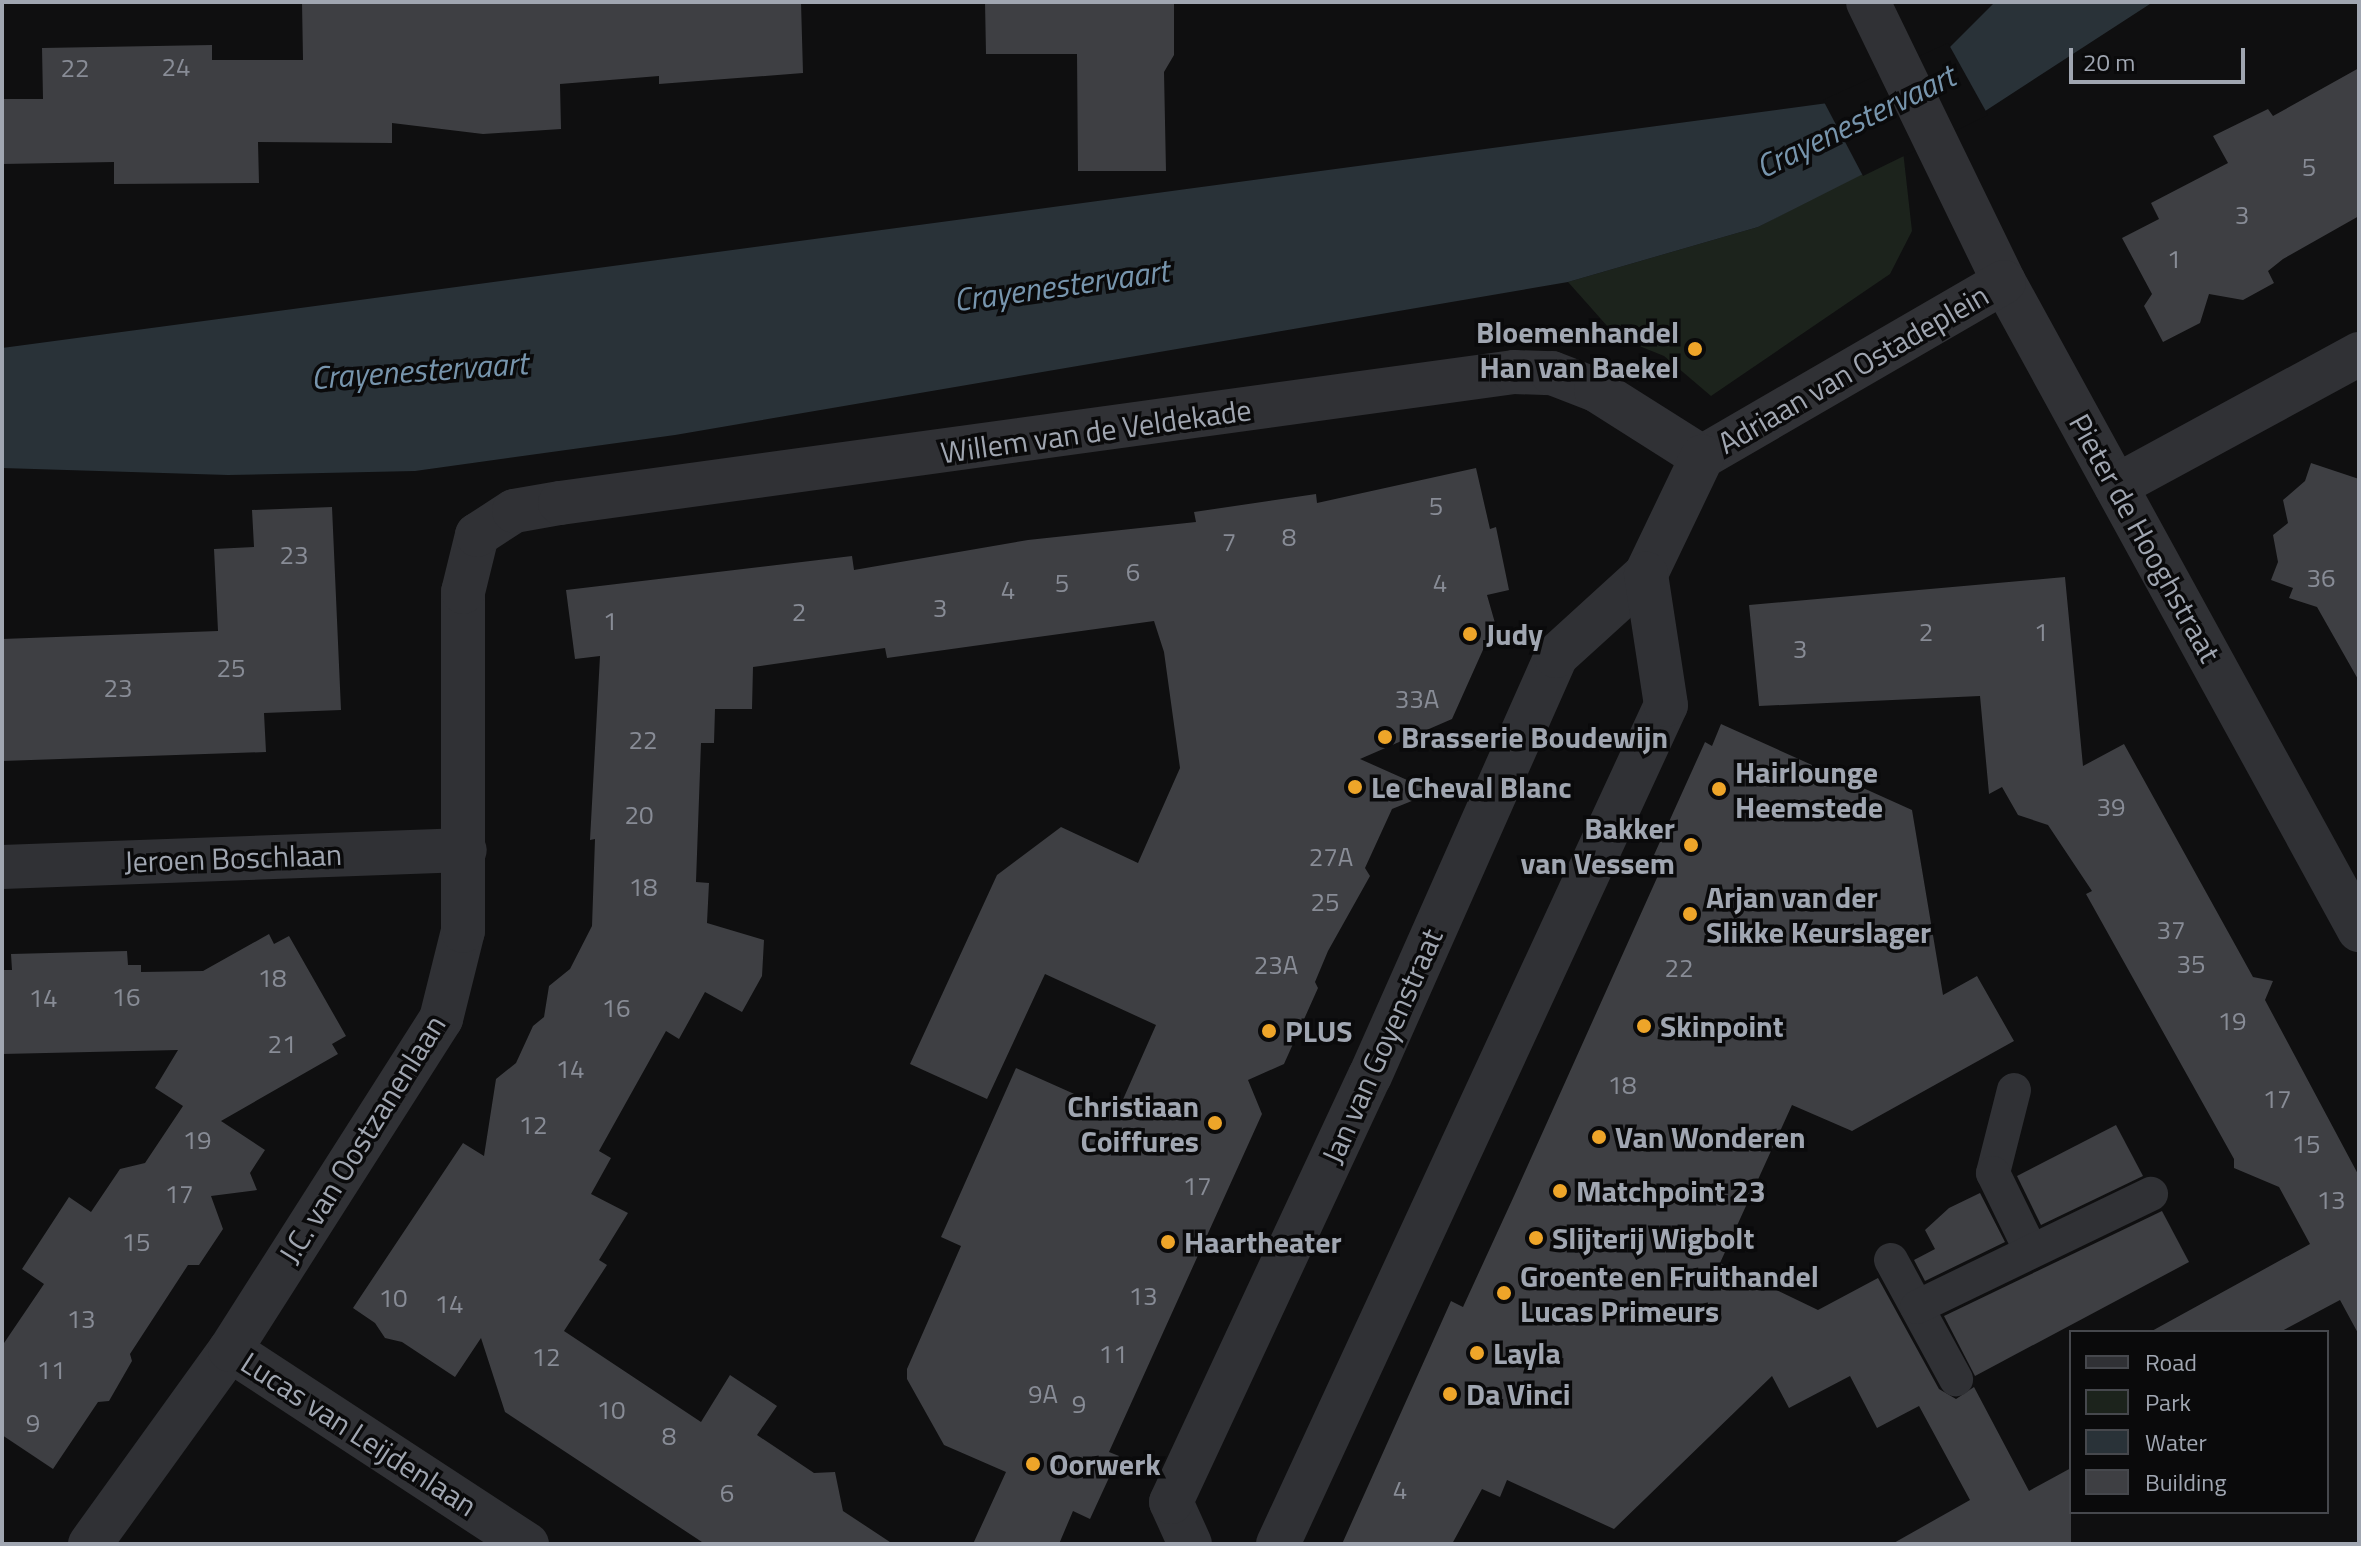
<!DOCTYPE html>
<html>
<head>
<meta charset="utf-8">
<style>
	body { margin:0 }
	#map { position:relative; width:2361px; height:1546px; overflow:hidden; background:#0f0f10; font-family:"Titillium Web",sans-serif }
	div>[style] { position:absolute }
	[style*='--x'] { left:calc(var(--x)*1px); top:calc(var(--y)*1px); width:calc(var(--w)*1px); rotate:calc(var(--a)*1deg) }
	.green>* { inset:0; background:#1c231c }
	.water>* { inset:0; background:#293238 }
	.pier>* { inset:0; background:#0f0f10 }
	.building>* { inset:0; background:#3e3f43 }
	.service>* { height:34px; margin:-17px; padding:0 17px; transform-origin:17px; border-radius:17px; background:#303135 }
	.minor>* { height:44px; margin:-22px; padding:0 22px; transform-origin:22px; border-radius:22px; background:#303135 }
	.dots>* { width:22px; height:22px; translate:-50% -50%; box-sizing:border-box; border:4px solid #0a0a0b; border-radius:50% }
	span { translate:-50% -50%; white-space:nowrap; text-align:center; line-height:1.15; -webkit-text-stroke:7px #0a0a0b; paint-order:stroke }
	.number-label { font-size:26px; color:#888c96 }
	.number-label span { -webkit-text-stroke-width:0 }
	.poi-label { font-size:30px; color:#a0a6b1; font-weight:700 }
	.right { translate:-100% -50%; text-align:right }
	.left { translate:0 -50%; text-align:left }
	.street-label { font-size:30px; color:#a0a6b1 }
	.water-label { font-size:32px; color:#7795ad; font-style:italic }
	.frame { position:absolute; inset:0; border:4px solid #a0a6b1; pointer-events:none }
	.legend { position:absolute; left:2069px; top:1330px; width:260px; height:184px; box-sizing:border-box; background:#0a0a0b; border:2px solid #46484d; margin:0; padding:10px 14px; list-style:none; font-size:24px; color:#a0a6b1 }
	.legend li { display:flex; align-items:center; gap:16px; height:40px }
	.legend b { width:40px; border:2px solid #46484d }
	.scale { position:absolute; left:2069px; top:48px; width:176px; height:36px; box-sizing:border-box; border:4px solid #a0a6b1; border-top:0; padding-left:10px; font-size:24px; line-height:28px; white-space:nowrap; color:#a0a6b1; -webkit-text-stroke:6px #0a0a0b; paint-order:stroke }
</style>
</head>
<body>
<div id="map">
	<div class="green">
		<div style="clip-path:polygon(1903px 151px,1912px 231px,1890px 274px,1711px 396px,1664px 356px,1617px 337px,1568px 282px,1758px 227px)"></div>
	</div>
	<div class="water">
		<div style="clip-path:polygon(1995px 2px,2153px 2px,1976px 117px,1758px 227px,1568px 282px,675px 435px,415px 471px,228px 475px,2px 468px,2px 348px,1828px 103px,1944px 53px)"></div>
	</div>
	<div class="pier">
		<div style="clip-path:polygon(1948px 43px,1988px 115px,1863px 176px,1823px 100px)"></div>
	</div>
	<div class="building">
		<div style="clip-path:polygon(302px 2px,801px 2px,803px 73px,659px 84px,659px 76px,560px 84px,561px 129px,483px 134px,392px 123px,392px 143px,258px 142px,259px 183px,114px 184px,114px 162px,2px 164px,2px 99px,43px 99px,42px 48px,212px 45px,212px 60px,303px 60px)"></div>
		<div style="clip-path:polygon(985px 2px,1174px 2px,1174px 55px,1164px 72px,1166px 171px,1078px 171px,1077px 54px,986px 54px)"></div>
		<div style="clip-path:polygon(2359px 68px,2359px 216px,2283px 259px,2268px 271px,2274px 283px,2243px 300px,2209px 294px,2200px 323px,2163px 342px,2144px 306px,2152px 294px,2122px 238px,2159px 219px,2151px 203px,2228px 163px,2213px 136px,2268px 109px,2273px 116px)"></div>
		<div style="clip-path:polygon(2311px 463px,2359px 479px,2359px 681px,2317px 607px,2289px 598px,2293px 588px,2271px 580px,2278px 562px,2273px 535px,2288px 523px,2283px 500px,2305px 481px)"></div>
		<div style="clip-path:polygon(1476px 468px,1490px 529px,1496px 527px,1509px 590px,1487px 595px,1495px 623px,1452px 719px,1360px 759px,1434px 792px,1392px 809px,1365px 868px,1370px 876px,1328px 951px,1315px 982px,1318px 988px,1284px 1064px,1248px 1080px,1262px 1114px,1109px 1452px,1119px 1456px,1090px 1519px,1073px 1511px,1059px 1544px,973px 1544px,1006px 1472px,944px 1445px,907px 1379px,907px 1369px,961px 1246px,941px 1237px,1016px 1068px,1117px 1113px,1156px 1025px,1045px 974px,987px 1099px,910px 1064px,997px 875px,1061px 827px,1138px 863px,1180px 768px,1164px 652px,1154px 621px,887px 658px,885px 648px,753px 667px,752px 709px,715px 709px,714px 743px,701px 743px,696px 882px,709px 883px,707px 923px,764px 940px,762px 976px,742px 1012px,705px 992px,679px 1039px,666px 1031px,599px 1151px,611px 1158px,591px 1194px,628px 1213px,599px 1260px,607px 1265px,564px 1331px,701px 1422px,730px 1375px,777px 1406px,757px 1435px,814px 1473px,835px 1472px,843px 1511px,893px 1544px,705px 1544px,505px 1412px,481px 1338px,455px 1377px,402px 1342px,385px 1338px,375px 1323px,353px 1308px,463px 1143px,484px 1156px,496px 1079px,516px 1063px,533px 1026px,544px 1017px,549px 986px,570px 969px,592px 926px,595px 839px,590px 840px,600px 656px,575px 659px,566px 590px,852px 556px,854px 570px,1028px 540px,1196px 522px,1194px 512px,1316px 494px,1317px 503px)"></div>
		<div style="clip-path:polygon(332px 507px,341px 710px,264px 713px,266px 752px,2px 761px,2px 639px,218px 631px,214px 549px,254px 547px,252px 510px)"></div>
		<div style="clip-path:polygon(2065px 577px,2083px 766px,2124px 744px,2253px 977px,2273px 981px,2265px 1000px,2359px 1176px,2359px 1335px,2340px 1300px,2280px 1332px,2150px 1332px,2310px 1244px,2279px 1187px,2234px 1168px,2234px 1159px,2086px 894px,2092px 891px,2048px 825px,2018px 815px,2002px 787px,1989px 794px,1980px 696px,1759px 706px,1749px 605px)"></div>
		<div style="clip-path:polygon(1721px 724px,1912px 810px,1943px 995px,1977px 976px,2014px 1041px,1852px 1131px,1792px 1105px,1720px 1263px,1818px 1310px,1878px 1278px,1939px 1389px,1956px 1399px,1974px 1387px,2029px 1491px,2071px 1468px,2071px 1544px,1892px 1544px,1970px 1500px,1919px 1406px,1877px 1428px,1850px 1376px,1789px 1408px,1772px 1376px,1614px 1529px,1507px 1480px,1500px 1497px,1482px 1489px,1452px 1544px,1342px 1544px,1451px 1301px,1463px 1307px,1514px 1196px,1665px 860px,1654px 855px,1705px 742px,1712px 746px)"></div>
		<div style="clip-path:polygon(269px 934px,274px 944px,289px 936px,346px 1036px,332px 1044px,338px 1054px,221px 1121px,265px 1150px,250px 1173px,257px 1190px,211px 1196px,223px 1229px,199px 1265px,188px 1265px,130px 1354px,132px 1361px,109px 1401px,98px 1402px,53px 1469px,2px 1435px,2px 1346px,44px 1284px,22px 1269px,69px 1197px,91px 1212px,120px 1169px,145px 1163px,183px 1106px,155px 1088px,178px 1050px,2px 1054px,2px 970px,12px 970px,11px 954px,127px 951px,128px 965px,141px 965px,141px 972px,203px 971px)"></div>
		<div style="clip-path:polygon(2116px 1125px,2143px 1176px,2041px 1225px,2017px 1176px)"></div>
		<div style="clip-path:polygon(1980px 1193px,2005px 1242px,1925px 1281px,1914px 1260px,1935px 1249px,1925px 1230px,1949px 1208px)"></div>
		<div style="clip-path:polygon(2162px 1211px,2189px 1262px,1975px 1376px,1944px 1316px)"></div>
	</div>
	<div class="service">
		<div style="--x:2014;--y:1090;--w:86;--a:104.2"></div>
		<div style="--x:1993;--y:1173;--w:87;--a:64"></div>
		<div style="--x:1891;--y:1260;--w:136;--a:61.4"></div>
		<div style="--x:1917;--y:1307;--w:260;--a:-25.8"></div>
	</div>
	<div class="minor">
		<div style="--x:1868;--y:2;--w:311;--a:64.1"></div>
		<div style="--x:2004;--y:282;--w:739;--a:61.28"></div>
		<div style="--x:1702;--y:457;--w:349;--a:-30.1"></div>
		<div style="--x:2116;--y:486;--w:277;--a:-28.5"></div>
		<div style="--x:2;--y:867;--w:463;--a:-2.1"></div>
		<div style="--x:230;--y:1350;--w:355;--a:33.2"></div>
		<div style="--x:90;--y:1544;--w:239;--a:-54.2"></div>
		<div style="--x:230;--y:1350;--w:393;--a:-57.5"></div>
		<div style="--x:441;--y:1019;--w:91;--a:-76"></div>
		<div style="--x:463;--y:931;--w:339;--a:-90"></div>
		<div style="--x:463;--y:592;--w:59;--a:-76.2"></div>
		<div style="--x:477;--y:535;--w:44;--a:-33"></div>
		<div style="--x:514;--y:511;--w:47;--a:-9.9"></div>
		<div style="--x:560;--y:503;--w:963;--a:-7.82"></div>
		<div style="--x:1514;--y:372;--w:38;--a:2"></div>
		<div style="--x:1552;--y:373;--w:47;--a:21.1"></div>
		<div style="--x:1596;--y:390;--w:125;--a:32.3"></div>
		<div style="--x:1190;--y:1544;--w:46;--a:-114.3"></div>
		<div style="--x:1171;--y:1502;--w:470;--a:-65"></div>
		<div style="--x:1370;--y:1076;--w:459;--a:-66.1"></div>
		<div style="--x:1556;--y:656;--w:122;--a:-42.3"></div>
		<div style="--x:1646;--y:574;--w:130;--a:-64.4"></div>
		<div style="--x:1278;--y:1544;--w:924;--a:-65.18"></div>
		<div style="--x:1666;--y:705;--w:133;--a:-98.7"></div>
	</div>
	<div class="dots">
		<div style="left:1695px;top:349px;background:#eea529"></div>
		<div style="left:1470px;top:634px;background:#eea529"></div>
		<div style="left:1385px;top:737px;background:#eea529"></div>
		<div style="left:1355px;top:787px;background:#eea529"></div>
		<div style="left:1719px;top:789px;background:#eea529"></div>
		<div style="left:1691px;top:845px;background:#eea529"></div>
		<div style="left:1690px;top:914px;background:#eea529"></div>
		<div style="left:1644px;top:1026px;background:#eea529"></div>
		<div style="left:1269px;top:1031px;background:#eea529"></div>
		<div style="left:1215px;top:1123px;background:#eea529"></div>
		<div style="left:1599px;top:1137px;background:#eea529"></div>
		<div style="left:1560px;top:1191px;background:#eea529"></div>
		<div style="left:1536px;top:1238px;background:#eea529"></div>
		<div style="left:1168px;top:1242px;background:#eea529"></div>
		<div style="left:1504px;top:1293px;background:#eea529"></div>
		<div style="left:1477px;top:1353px;background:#eea529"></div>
		<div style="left:1450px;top:1394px;background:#eea529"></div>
		<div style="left:1033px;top:1464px;background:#eea529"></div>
	</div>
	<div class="number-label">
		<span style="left:176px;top:67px">24</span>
		<span style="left:75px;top:68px">22</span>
		<span style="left:2309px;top:167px">5</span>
		<span style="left:2242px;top:215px">3</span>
		<span style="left:2174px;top:259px">1</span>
		<span style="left:1436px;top:506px">5</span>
		<span style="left:1289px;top:537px">8</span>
		<span style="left:1229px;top:542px">7</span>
		<span style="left:294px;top:555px">23</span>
		<span style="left:1133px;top:572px">6</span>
		<span style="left:2321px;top:578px">36</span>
		<span style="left:1062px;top:583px">5</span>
		<span style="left:1440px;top:583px">4</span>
		<span style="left:1008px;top:590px">4</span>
		<span style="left:940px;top:608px">3</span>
		<span style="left:799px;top:612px">2</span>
		<span style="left:610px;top:621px">1</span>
		<span style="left:1926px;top:632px">2</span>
		<span style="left:2041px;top:632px">1</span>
		<span style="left:1800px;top:649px">3</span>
		<span style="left:231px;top:668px">25</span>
		<span style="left:118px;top:688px">23</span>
		<span style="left:1417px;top:699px">33A</span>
		<span style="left:643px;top:740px">22</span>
		<span style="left:2111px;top:807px">39</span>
		<span style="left:639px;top:815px">20</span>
		<span style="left:1331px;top:857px">27A</span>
		<span style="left:643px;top:887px">18</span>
		<span style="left:1325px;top:902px">25</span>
		<span style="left:2171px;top:930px">37</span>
		<span style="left:2191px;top:964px">35</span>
		<span style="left:1276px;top:965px">23A</span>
		<span style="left:1679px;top:968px">22</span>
		<span style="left:272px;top:978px">18</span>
		<span style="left:126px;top:997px">16</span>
		<span style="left:43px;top:998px">14</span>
		<span style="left:616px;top:1008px">16</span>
		<span style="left:2232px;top:1021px">19</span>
		<span style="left:282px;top:1044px">21</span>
		<span style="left:570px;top:1069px">14</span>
		<span style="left:1622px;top:1085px">18</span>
		<span style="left:2277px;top:1099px">17</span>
		<span style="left:533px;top:1125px">12</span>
		<span style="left:197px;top:1140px">19</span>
		<span style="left:2306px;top:1144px">15</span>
		<span style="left:1197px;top:1186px">17</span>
		<span style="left:179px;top:1194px">17</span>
		<span style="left:2331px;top:1200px">13</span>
		<span style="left:136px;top:1242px">15</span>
		<span style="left:1143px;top:1296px">13</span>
		<span style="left:393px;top:1298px">10</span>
		<span style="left:449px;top:1304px">14</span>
		<span style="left:81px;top:1319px">13</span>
		<span style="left:1113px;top:1354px">11</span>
		<span style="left:546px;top:1357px">12</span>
		<span style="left:51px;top:1370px">11</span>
		<span style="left:1043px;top:1394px">9A</span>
		<span style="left:1079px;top:1404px">9</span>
		<span style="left:611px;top:1410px">10</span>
		<span style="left:33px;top:1423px">9</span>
		<span style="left:669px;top:1436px">8</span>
		<span style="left:1400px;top:1490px">4</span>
		<span style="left:727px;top:1493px">6</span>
	</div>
	<div class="poi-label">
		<span class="right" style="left:1679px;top:349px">Bloemenhandel<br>Han van Baekel</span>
		<span class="left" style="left:1486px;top:634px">Judy</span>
		<span class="left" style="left:1401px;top:737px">Brasserie Boudewijn</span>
		<span class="left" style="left:1735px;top:789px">Hairlounge<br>Heemstede</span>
		<span class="left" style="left:1371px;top:787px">Le Cheval Blanc</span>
		<span class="right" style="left:1675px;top:845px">Bakker<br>van Vessem</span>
		<span class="left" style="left:1706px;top:914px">Arjan van der<br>Slikke Keurslager</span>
		<span class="left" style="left:1660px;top:1026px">Skinpoint</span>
		<span class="left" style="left:1285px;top:1031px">PLUS</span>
		<span class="right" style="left:1199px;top:1123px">Christiaan<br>Coiffures</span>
		<span class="left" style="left:1615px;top:1137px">Van Wonderen</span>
		<span class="left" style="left:1576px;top:1191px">Matchpoint 23</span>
		<span class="left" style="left:1552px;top:1238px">Slijterij Wigbolt</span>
		<span class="left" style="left:1184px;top:1242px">Haartheater</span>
		<span class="left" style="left:1520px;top:1293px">Groente en Fruithandel<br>Lucas Primeurs</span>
		<span class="left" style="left:1493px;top:1353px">Layla</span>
		<span class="left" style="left:1466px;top:1394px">Da Vinci</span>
		<span class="left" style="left:1049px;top:1464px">Oorwerk</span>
	</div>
	<div class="street-label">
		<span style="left:1853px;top:369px;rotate:-30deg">Adriaan van Ostadeplein</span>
		<span style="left:1096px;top:431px;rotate:-8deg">Willem van de Veldekade</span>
		<span style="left:2145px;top:538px;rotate:61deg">Pieter de Hooghstraat</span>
		<span style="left:233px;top:858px;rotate:-2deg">Jeroen Boschlaan</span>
		<span style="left:1382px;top:1046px;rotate:-66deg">Jan van Goyenstraat</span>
		<span style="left:362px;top:1139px;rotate:-58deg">J.C. van Oostzanenlaan</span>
		<span style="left:359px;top:1434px;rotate:33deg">Lucas van Leijdenlaan</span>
	</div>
	<div class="water-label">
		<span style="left:1855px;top:121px;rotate:-26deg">Crayenestervaart</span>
		<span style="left:1061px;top:285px;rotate:-8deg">Crayenestervaart</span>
		<span style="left:419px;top:370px;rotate:-4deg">Crayenestervaart</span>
	</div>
	<div class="frame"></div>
	<ul class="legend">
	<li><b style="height:10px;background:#303135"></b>Road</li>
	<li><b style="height:22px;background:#1c231c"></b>Park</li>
	<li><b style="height:22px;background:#293238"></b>Water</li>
	<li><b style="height:22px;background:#3e3f43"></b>Building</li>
	</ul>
	<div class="scale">20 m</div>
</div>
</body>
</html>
